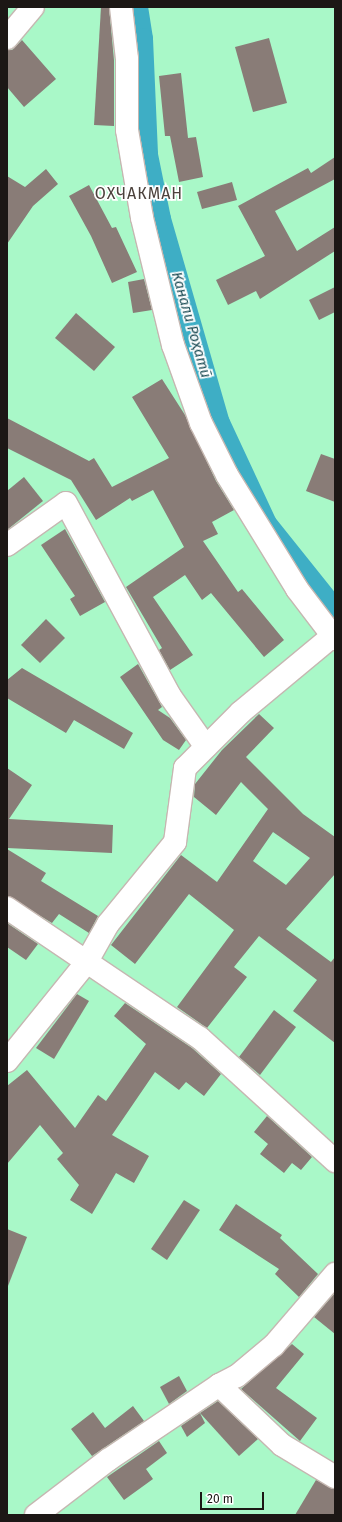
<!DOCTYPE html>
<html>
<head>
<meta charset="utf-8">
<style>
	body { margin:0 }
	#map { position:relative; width:342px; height:1522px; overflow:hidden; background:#fbede7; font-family:"Fira Sans",sans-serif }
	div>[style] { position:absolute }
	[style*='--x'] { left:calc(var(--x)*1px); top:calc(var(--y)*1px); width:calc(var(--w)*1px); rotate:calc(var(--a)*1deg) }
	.green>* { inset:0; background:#a9f8c8 }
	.canal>* { height:22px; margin:-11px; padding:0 11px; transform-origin:11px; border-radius:11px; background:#3eaec5 }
	.building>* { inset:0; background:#897c77 }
	.roads { filter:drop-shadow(1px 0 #c5b7b1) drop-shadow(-1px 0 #c5b7b1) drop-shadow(0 1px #c5b7b1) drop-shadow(0 -1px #c5b7b1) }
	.minor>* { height:22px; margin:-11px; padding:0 11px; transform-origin:11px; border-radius:11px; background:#fff }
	span { translate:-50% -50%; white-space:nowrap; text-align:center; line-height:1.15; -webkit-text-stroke:3.5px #fff; paint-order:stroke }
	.water-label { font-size:15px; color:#194a53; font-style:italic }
	.quarter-label { font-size:16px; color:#4c423c; letter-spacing:1px }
	.frame { position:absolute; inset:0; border:8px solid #1c1715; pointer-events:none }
	.scale { position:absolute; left:200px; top:1492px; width:64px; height:18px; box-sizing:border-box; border:2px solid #1c1715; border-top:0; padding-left:5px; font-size:12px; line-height:14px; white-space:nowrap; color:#1c1715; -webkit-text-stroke:3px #fff; paint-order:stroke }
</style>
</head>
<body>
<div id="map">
	<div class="green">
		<div style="clip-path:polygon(7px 7px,335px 7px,335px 1515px,7px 1515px)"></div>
	</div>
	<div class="canal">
		<div style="--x:137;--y:7;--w:32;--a:81"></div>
		<div style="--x:142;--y:39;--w:116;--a:87.5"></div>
		<div style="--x:147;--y:155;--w:65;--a:78.5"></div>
		<div style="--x:160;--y:219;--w:212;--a:73.9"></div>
		<div style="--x:219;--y:423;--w:111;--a:65"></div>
		<div style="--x:266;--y:524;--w:110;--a:51.3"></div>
	</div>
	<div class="building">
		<div style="clip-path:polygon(101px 7px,109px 7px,114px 60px,114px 126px,94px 125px)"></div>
		<div style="clip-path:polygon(269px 38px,287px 103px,253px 112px,235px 47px)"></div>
		<div style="clip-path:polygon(22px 40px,56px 79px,24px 107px,7px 87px,7px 50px,12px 50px)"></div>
		<div style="clip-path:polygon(181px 73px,188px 138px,196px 137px,203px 177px,179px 182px,170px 136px,165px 136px,159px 76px)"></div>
		<div style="clip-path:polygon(335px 157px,335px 179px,275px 211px,297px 251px,335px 227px,335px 251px,260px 299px,256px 291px,228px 305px,216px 280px,265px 256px,238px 206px,308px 168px,311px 173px)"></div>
		<div style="clip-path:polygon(46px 169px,58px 184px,33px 206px,7px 244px,7px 176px,25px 187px)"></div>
		<div style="clip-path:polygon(232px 182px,237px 200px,202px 209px,197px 192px)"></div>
		<div style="clip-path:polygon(89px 185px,112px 228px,116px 227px,137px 272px,112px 283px,91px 236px,69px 196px)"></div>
		<div style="clip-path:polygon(144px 279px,152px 310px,133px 313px,128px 282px)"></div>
		<div style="clip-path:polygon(335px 287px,335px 312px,319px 320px,309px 300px)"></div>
		<div style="clip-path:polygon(76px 313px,115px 347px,94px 371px,55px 338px)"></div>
		<div style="clip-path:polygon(162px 379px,185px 415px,216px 481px,234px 510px,212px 522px,218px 534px,203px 541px,238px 592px,242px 589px,284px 640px,264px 657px,211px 593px,202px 600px,185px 575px,153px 597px,193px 655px,170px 670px,159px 650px,162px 648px,126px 587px,184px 547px,153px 490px,132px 501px,130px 498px,96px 520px,71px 480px,7px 448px,7px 418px,89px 461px,94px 458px,112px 487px,169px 458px,132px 397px)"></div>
		<div style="clip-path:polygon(321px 454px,335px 459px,335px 502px,306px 491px)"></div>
		<div style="clip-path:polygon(24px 477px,43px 501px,7px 530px,7px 491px)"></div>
		<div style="clip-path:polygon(65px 529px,105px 602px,80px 616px,70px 599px,75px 596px,41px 545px)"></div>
		<div style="clip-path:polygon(46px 619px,65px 638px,40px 663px,21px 645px)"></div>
		<div style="clip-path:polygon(138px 664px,162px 707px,158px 710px,170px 718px,186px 740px,179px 750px,163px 740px,120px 677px)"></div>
		<div style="clip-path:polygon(22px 668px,133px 733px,124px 749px,74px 720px,66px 733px,7px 698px,7px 680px)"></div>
		<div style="clip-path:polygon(evenodd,259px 714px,274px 728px,246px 757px,303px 814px,335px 837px,335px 874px,286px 929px,331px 962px,335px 957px,335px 1043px,293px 1011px,317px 980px,259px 936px,234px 967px,247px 977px,207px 1028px,177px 1007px,234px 930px,189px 894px,135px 964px,111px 945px,181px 855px,217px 882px,268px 809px,241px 782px,216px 815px,194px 797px,195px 784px,222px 750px,259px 714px,273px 832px,310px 858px,286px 885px,253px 861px,273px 832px)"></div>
		<div style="clip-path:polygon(7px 768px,32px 785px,9px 819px,113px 825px,112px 853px,7px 848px)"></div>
		<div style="clip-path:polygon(7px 849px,46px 873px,41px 881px,98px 916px,89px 933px,59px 914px,52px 923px,7px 896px)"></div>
		<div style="clip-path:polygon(7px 923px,38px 944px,26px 960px,7px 947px)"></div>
		<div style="clip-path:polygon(77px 994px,89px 1001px,54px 1059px,36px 1048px)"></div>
		<div style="clip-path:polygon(125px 1003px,192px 1048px,221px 1074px,204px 1096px,186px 1082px,179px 1090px,155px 1072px,112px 1135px,149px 1156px,134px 1183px,116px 1173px,92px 1214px,70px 1200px,79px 1185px,57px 1159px,63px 1153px,40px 1125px,7px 1164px,7px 1086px,27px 1070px,75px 1128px,98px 1095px,106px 1101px,146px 1044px,114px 1016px)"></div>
		<div style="clip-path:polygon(274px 1010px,296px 1027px,260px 1075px,239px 1057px)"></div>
		<div style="clip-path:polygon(267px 1116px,312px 1157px,301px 1170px,292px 1163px,284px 1173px,260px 1154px,268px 1144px,254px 1132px)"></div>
		<div style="clip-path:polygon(184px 1200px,200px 1210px,167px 1260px,151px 1249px)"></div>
		<div style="clip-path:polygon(236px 1204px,282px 1235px,280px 1238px,318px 1274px,299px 1297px,275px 1274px,279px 1269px,219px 1230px)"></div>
		<div style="clip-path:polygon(7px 1229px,27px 1237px,8px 1286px,7px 1286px)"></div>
		<div style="clip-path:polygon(335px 1293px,335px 1334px,314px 1317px)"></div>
		<div style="clip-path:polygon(292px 1344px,304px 1354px,276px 1388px,317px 1418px,300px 1441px,241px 1389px)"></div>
		<div style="clip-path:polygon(179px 1376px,187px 1391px,169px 1404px,160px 1387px)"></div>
		<div style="clip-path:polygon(218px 1401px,258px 1439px,239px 1456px,200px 1413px)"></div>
		<div style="clip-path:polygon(133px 1406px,144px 1421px,92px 1456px,71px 1429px,93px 1412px,105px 1428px)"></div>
		<div style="clip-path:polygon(200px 1413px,205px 1423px,187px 1437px,181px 1426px)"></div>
		<div style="clip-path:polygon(159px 1441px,167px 1453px,146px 1469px,153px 1479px,124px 1500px,107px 1477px)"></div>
		<div style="clip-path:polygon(316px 1480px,335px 1489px,335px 1515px,295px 1515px)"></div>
	</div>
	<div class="roads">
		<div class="minor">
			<div style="--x:121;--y:7;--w:52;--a:83.4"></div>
			<div style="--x:127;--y:59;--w:71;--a:90"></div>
			<div style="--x:127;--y:130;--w:89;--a:80.3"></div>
			<div style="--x:142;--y:218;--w:131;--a:76.3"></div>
			<div style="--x:173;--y:345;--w:83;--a:70.3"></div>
			<div style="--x:201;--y:423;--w:58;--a:63.4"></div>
			<div style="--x:227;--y:475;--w:134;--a:58.4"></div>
			<div style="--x:297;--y:589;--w:63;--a:52.8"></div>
			<div style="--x:7;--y:38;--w:40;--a:-50"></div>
			<div style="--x:7;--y:545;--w:72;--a:-35.4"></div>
			<div style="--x:66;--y:503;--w:219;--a:61.7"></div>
			<div style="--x:170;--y:696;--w:62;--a:54.8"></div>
			<div style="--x:7;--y:908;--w:233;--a:34"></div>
			<div style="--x:200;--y:1038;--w:183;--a:42.3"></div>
			<div style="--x:7;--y:1061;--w:126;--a:-51.1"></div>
			<div style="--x:86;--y:963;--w:45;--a:-60.6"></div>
			<div style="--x:108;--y:924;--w:106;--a:-50.7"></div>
			<div style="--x:175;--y:842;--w:75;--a:-82.3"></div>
			<div style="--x:185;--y:768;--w:79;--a:-45"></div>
			<div style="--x:241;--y:712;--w:122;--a:-39.7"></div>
			<div style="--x:219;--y:1385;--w:87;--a:43.6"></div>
			<div style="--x:282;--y:1445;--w:62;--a:31.1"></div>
			<div style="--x:36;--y:1515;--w:91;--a:-37.4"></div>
			<div style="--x:108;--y:1460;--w:134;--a:-34"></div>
			<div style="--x:219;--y:1385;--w:20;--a:-27"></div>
			<div style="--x:237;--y:1376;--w:48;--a:-40"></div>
			<div style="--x:274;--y:1345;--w:94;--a:-49.3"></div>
		</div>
	</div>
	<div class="water-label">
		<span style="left:191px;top:325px;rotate:74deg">Канали Роҳатӣ</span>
	</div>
	<div class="quarter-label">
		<span style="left:139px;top:194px">ОХЧАКМАН</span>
	</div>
	<div class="frame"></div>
	<div class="scale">20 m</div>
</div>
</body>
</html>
